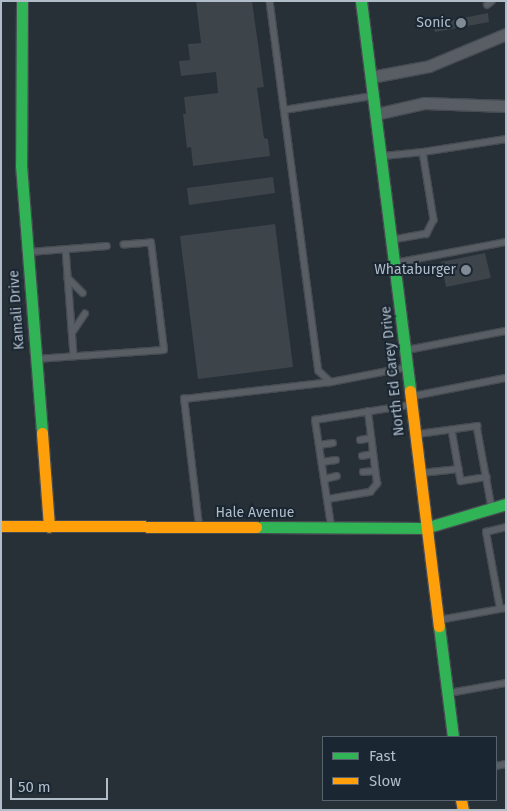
<!DOCTYPE html>
<html>
<head>
<meta charset="utf-8">
<style>
	body { margin:0 }
	#map { position:relative; width:507px; height:811px; overflow:hidden; background:#272f37; font-family:"Fira Sans",sans-serif }
	div>[style] { position:absolute }
	[style*='--x'] { left:calc(var(--x)*1px); top:calc(var(--y)*1px); width:calc(var(--w)*1px); rotate:calc(var(--a)*1deg) }
	.building>* { inset:0; background:#3d444a }
	.roads { filter:drop-shadow(1px 0 #464b51) drop-shadow(-1px 0 #464b51) drop-shadow(0 1px #464b51) drop-shadow(0 -1px #464b51) }
	.lane>* { height:5.5px; margin:-2.75px; padding:0 2.75px; transform-origin:2.75px; border-radius:2.75px; background:#585e64 }
	.street>* { height:11px; margin:-5.5px; padding:0 5.5px; transform-origin:5.5px; border-radius:5.5px; background:#585e64 }
	.fast>* { height:11px; margin:-5.5px; padding:0 5.5px; transform-origin:5.5px; border-radius:5.5px; background:#30b455 }
	.slow>* { height:11px; margin:-5.5px; padding:0 5.5px; transform-origin:5.5px; border-radius:5.5px; background:#ff9f0a }
	.dots>* { width:14px; height:14px; translate:-50% -50%; box-sizing:border-box; border:2px solid #1a2732; border-radius:50% }
	span { translate:-50% -50%; white-space:nowrap; text-align:center; line-height:1.15; -webkit-text-stroke:4px #1a2732; paint-order:stroke }
	.poi-label { font-size:14px; color:#b1bdc9 }
	.right { translate:-100% -50%; text-align:right }
	.street-label { font-size:14px; color:#b1bdc9 }
	.frame { position:absolute; inset:0; border:2px solid #b1bdc9; pointer-events:none }
	.legend { position:absolute; left:322px; top:736px; width:175px; height:65px; box-sizing:border-box; background:#1a2732; border:1px solid #56636e; margin:0; padding:6px 9px; list-style:none; font-size:15px; color:#b1bdc9 }
	.legend li { display:flex; align-items:center; gap:10px; height:25px }
	.legend b { width:25px; border:1px solid #56636e }
	.scale { position:absolute; left:10px; top:778px; width:98px; height:22px; box-sizing:border-box; border:2px solid #b1bdc9; border-top:0; padding-left:6px; font-size:15px; line-height:18px; white-space:nowrap; color:#b1bdc9; -webkit-text-stroke:4px #1a2732; paint-order:stroke }
</style>
</head>
<body>
<div id="map">
	<div class="building">
		<div style="clip-path:polygon(196px 1px,252px 1px,264px 87px,257px 88px,264px 138px,268px 139px,270px 156px,193px 166px,191px 147px,187px 148px,183px 114px,186px 114px,184px 97px,218px 93px,216px 72px,181px 76px,179px 61px,190px 60px,188px 44px,201px 43px)"></div>
		<div style="clip-path:polygon(488px 13px,489px 22px,435px 32px,433px 24px)"></div>
		<div style="clip-path:polygon(273px 177px,275px 193px,189px 205px,187px 188px)"></div>
		<div style="clip-path:polygon(275px 224px,293px 367px,198px 379px,180px 236px)"></div>
		<div style="clip-path:polygon(485px 253px,491px 278px,446px 287px,441px 262px)"></div>
	</div>
	<div class="roads">
		<div class="lane">
			<div style="--x:270;--y:1;--w:373;--a:82.5"></div>
			<div style="--x:319;--y:371;--w:16;--a:43"></div>
			<div style="--x:331;--y:382;--w:74;--a:-10.9"></div>
			<div style="--x:487;--y:5;--w:6;--a:-39"></div>
			<div style="--x:284;--y:110;--w:89;--a:-9"></div>
			<div style="--x:423;--y:152;--w:84;--a:-8.9"></div>
			<div style="--x:383;--y:156;--w:40;--a:-5.7"></div>
			<div style="--x:423;--y:152;--w:69;--a:80.8"></div>
			<div style="--x:434;--y:220;--w:16;--a:117"></div>
			<div style="--x:427;--y:234;--w:36;--a:170"></div>
			<div style="--x:66;--y:249;--w:107;--a:85.7"></div>
			<div style="--x:29;--y:252;--w:78;--a:-4.4"></div>
			<div style="--x:395;--y:263;--w:113;--a:-10.7"></div>
			<div style="--x:68;--y:278;--w:21;--a:45"></div>
			<div style="--x:72;--y:333;--w:23;--a:-56"></div>
			<div style="--x:407;--y:350;--w:101;--a:-10.9"></div>
			<div style="--x:36;--y:359;--w:128;--a:-4"></div>
			<div style="--x:164;--y:350;--w:108;--a:-96.9"></div>
			<div style="--x:151;--y:243;--w:27;--a:176"></div>
			<div style="--x:414;--y:396;--w:94;--a:-11.1"></div>
			<div style="--x:452;--y:430;--w:52;--a:80"></div>
			<div style="--x:461;--y:481;--w:26;--a:-9"></div>
			<div style="--x:418;--y:434;--w:60;--a:-7.7"></div>
			<div style="--x:477;--y:426;--w:83;--a:79.6"></div>
			<div style="--x:360;--y:440;--w:11;--a:-10"></div>
			<div style="--x:319;--y:445;--w:14;--a:-8"></div>
			<div style="--x:362;--y:456;--w:11;--a:-10"></div>
			<div style="--x:322;--y:462;--w:14;--a:-8"></div>
			<div style="--x:363;--y:472;--w:12;--a:-5"></div>
			<div style="--x:421;--y:473;--w:38;--a:-6"></div>
			<div style="--x:325;--y:479;--w:12;--a:-14"></div>
			<div style="--x:328;--y:499;--w:43;--a:-9.5"></div>
			<div style="--x:370;--y:492;--w:11;--a:-49"></div>
			<div style="--x:377;--y:484;--w:73;--a:-97.1"></div>
			<div style="--x:199;--y:526;--w:128;--a:-96.7"></div>
			<div style="--x:184;--y:399;--w:148;--a:-6.6"></div>
			<div style="--x:331;--y:526;--w:107;--a:-98.6"></div>
			<div style="--x:315;--y:420;--w:96;--a:-9"></div>
			<div style="--x:500;--y:609;--w:78;--a:-100.3"></div>
			<div style="--x:486;--y:532;--w:21;--a:-14"></div>
			<div style="--x:439;--y:620;--w:68;--a:-10.2"></div>
			<div style="--x:449;--y:693;--w:58;--a:-10"></div>
			<div style="--x:496;--y:766;--w:10;--a:-11"></div>
		</div>
		<div class="street">
			<div style="--x:371;--y:77;--w:59;--a:-10.7"></div>
			<div style="--x:429;--y:66;--w:83;--a:-22.6"></div>
			<div style="--x:376;--y:114;--w:49;--a:-12.9"></div>
			<div style="--x:424;--y:103;--w:82;--a:2.1"></div>
		</div>
		<div class="fast">
			<div style="--x:22;--y:1;--w:164;--a:90.3"></div>
			<div style="--x:21;--y:165;--w:269;--a:85.5"></div>
			<div style="--x:361;--y:1;--w:393;--a:82.8"></div>
			<div style="--x:256;--y:527;--w:169;--a:0.3"></div>
			<div style="--x:425;--y:528;--w:84;--a:-16.5"></div>
			<div style="--x:439;--y:626;--w:112;--a:82.8"></div>
		</div>
		<div class="slow">
			<div style="--x:410;--y:391;--w:237;--a:83"></div>
			<div style="--x:42;--y:433;--w:94;--a:85.7"></div>
			<div style="--x:1;--y:526;--w:255;--a:0.2"></div>
			<div style="--x:461;--y:800;--w:10;--a:79"></div>
		</div>
	</div>
	<div class="dots">
		<div style="left:461px;top:23px;background:#818b96"></div>
		<div style="left:466px;top:270px;background:#818b96"></div>
	</div>
	<div class="poi-label">
		<span class="right" style="left:451px;top:23px">Sonic</span>
		<span class="right" style="left:456px;top:270px">Whataburger</span>
	</div>
	<div class="street-label">
		<span style="left:17px;top:310px;rotate:-94deg">Kamali Drive</span>
		<span style="left:393px;top:371px;rotate:-96deg">North Ed Carey Drive</span>
		<span style="left:255px;top:513px">Hale Avenue</span>
	</div>
	<div class="frame"></div>
	<ul class="legend">
	<li><b style="height:6px;background:#30b455"></b>Fast</li>
	<li><b style="height:6px;background:#ff9f0a"></b>Slow</li>
	</ul>
	<div class="scale">50 m</div>
</div>
</body>
</html>
